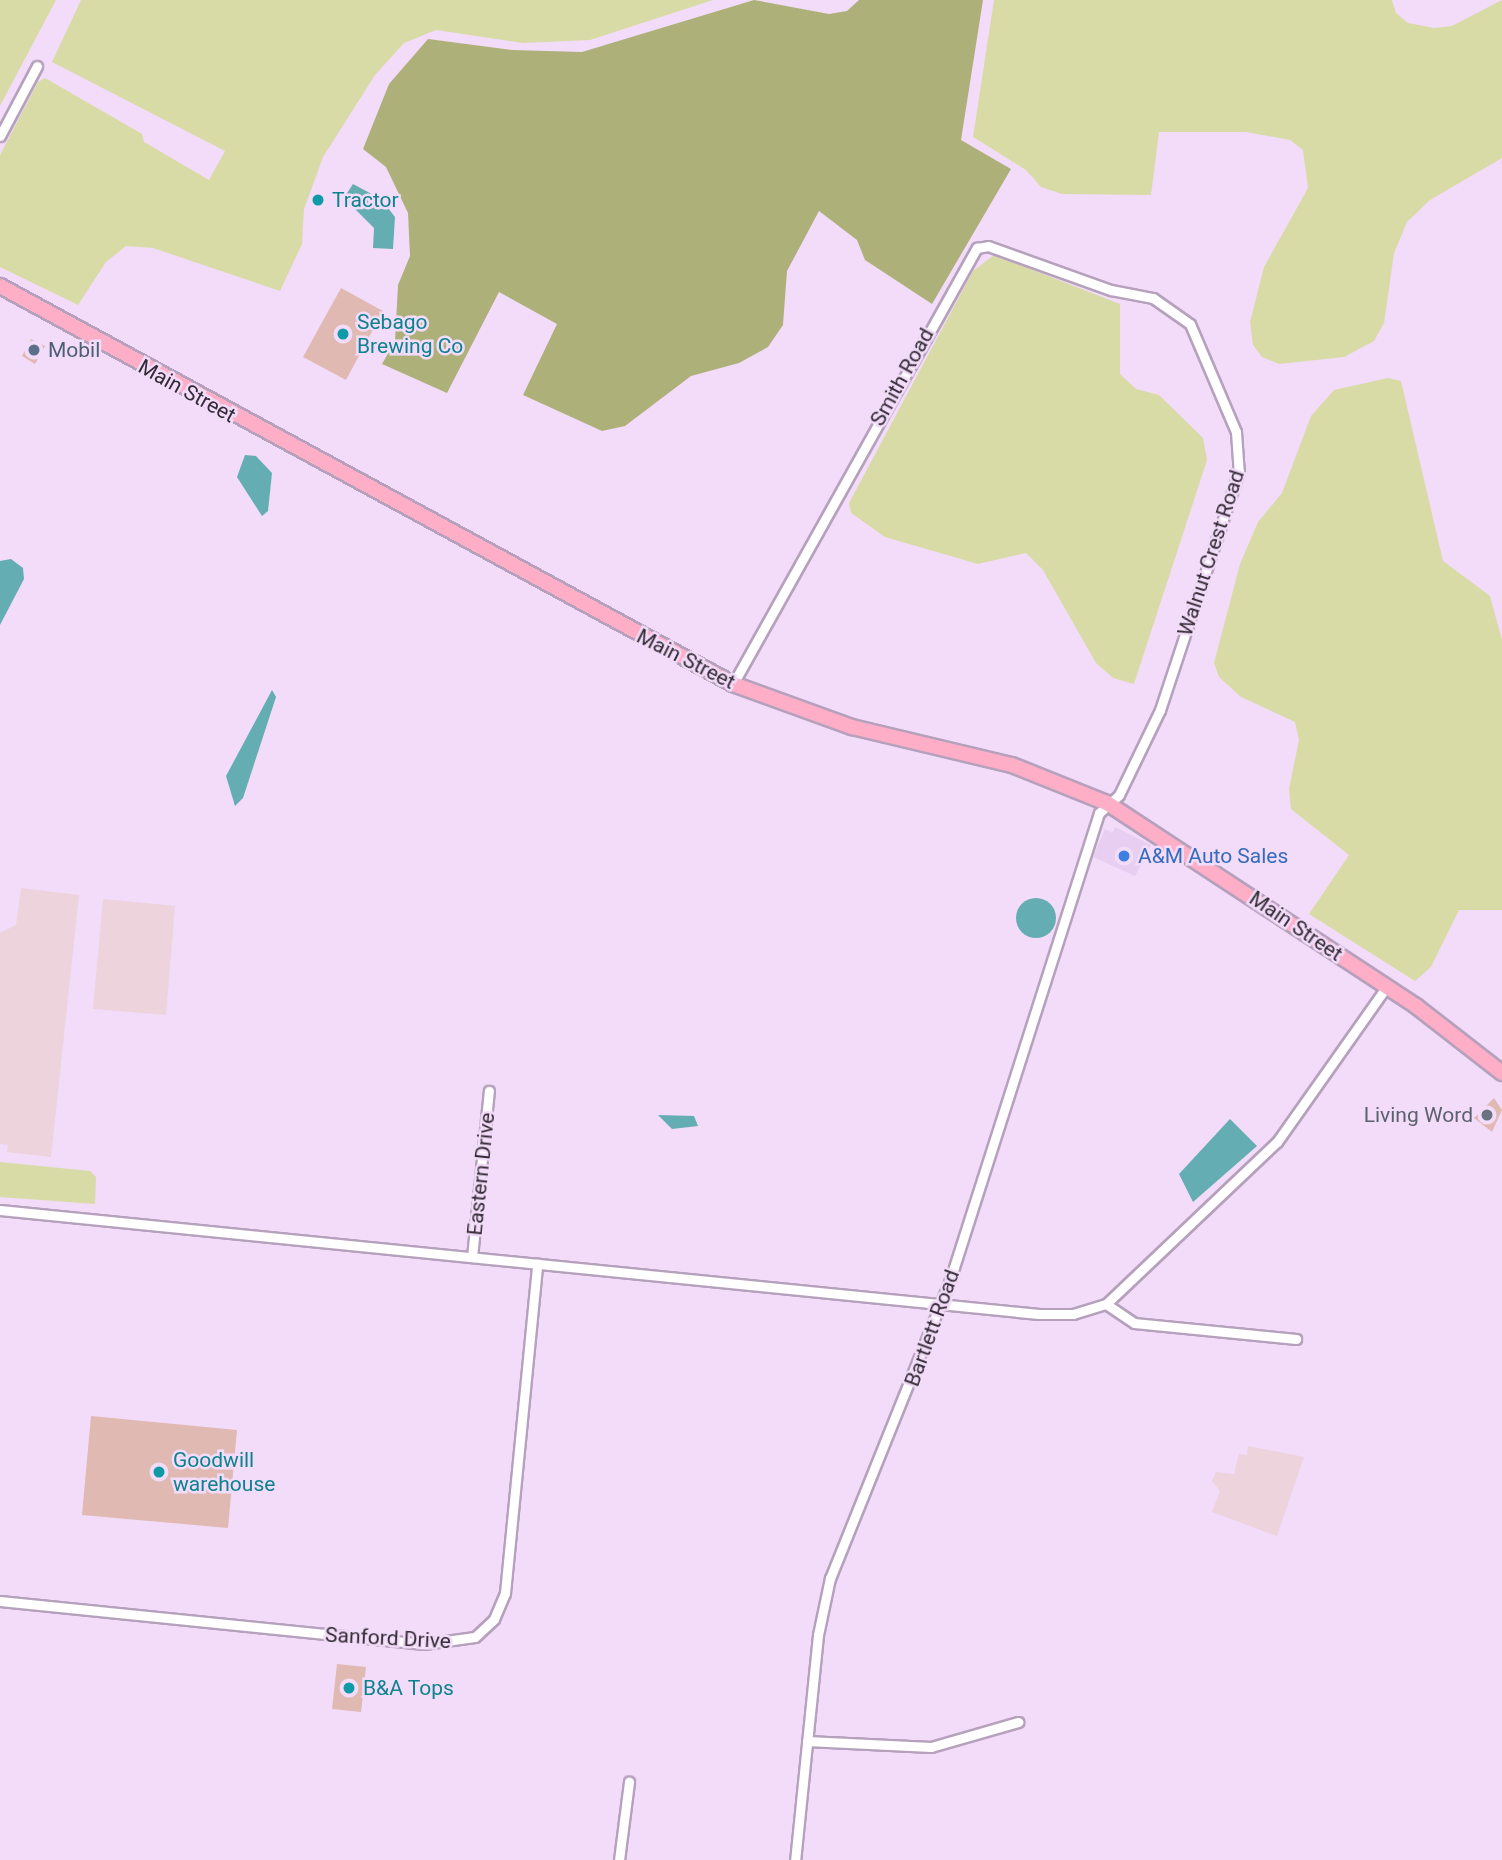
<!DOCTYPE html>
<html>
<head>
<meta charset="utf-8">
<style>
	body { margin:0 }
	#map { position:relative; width:1502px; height:1860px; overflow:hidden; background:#f2dcf9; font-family:Roboto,sans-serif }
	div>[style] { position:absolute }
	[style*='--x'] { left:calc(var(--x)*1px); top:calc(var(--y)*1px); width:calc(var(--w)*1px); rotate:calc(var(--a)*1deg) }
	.built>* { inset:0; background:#e8cef1 }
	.industrial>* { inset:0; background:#ecd3dc }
	.green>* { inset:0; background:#d8dba5 }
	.forest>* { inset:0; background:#aeb07a }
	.water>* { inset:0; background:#64adb2 }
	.round { border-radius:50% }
	.building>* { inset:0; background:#e0b9b3 }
	.roads { filter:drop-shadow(2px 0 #b6a1bd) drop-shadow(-2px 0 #b6a1bd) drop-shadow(0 2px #b6a1bd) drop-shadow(0 -2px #b6a1bd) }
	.minor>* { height:9px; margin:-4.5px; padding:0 4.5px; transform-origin:4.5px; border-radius:4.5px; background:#fff }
	.trunk>* { height:14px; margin:-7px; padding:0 7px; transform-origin:7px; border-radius:7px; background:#feaec6 }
	.dots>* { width:19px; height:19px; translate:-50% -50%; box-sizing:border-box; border:4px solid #f2dcf9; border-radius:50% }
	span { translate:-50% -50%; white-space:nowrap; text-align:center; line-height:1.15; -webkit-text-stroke:5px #f2dcf9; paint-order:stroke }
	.culture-label { font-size:21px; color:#0d838f }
	.left { translate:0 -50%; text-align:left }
	.service-label { font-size:21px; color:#4e5e75 }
	.street-label { font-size:21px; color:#322a35 }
	.shop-label { font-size:21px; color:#366cbe }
	.worship-label { font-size:21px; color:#5b616d }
	.right { translate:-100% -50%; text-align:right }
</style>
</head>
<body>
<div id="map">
	<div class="built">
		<div style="clip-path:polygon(1115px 827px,1151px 845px,1135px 876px,1093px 857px,1105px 829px,1112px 833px)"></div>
	</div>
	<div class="industrial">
		<div style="clip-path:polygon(21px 888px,79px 895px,51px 1157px,7px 1152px,8px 1145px,0 1144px,0 933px,16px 925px)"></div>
		<div style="clip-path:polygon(103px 899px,175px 906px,166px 1015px,93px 1009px)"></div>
		<div style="clip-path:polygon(1248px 1446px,1304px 1457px,1277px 1536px,1212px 1512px,1220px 1491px,1212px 1481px,1216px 1472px,1234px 1474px,1239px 1454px,1247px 1455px)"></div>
	</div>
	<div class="green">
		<div style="clip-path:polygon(0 0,56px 0,0 106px)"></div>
		<div style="clip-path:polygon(81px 0,713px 0,590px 40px,523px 43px,436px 30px,404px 43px,375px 75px,323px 157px,304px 209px,302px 244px,280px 291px,153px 248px,126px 246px,106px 262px,78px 305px,0 267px,0 155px,38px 82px,45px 78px,142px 134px,144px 142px,209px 180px,225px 151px,52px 62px)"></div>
		<div style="clip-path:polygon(994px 0,1392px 0,1396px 13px,1408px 23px,1434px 28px,1452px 26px,1502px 0,1502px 158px,1430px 200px,1407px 222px,1394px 253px,1384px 323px,1374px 341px,1344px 357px,1279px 364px,1262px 357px,1253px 345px,1250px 322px,1264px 267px,1308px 188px,1303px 150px,1290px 140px,1246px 132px,1159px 132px,1151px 195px,1062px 194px,1041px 187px,1026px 170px,973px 137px)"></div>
		<div style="clip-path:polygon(994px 255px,1120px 304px,1120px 374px,1136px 389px,1159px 395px,1203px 438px,1207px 460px,1134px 684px,1113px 678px,1096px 663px,1043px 570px,1026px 553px,978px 564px,885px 537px,851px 513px,849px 503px,973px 271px)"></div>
		<div style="clip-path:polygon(1388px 378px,1401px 381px,1443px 561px,1490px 596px,1502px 640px,1502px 910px,1459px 910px,1431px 967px,1415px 981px,1309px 914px,1349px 855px,1291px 809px,1289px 789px,1299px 740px,1295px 722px,1241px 697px,1219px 677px,1214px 663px,1240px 564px,1258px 522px,1282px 493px,1311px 416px,1334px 390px)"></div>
		<div style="clip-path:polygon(0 1162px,90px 1171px,96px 1177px,95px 1204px,0 1197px)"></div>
	</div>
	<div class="forest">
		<div style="clip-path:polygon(754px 0,829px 14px,847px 11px,859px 0,983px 0,961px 140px,1011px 169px,932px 304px,865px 260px,857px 240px,819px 211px,787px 271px,783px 325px,768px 347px,739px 363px,691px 376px,625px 426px,602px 431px,523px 395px,557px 324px,499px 292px,447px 393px,382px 364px,395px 341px,398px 285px,410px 256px,408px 213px,386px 167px,363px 149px,389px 84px,428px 39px,512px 50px,582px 52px)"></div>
	</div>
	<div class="water">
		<div style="clip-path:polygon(353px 184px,381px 199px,395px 217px,393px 249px,373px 248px,374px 228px,344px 198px)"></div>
		<div style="clip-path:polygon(245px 455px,256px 456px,272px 473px,268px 511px,262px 516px,237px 477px)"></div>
		<div style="clip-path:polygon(11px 559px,23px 568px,24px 579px,0 625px,0 561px)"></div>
		<div style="clip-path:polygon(272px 690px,276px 697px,243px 798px,235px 806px,226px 776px)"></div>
		<div class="round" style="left:1016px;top:898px;width:40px;height:40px"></div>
		<div style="clip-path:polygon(658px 1115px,694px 1116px,698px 1126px,672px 1129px)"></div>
		<div style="clip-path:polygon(1230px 1119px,1257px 1146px,1193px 1202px,1179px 1174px)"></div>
	</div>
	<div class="building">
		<div style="clip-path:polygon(341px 288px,383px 311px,346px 380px,303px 357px)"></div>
		<div style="clip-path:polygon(31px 339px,45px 346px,35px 364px,22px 356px)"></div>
		<div style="clip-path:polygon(1494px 1098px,1502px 1110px,1492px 1132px,1474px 1118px)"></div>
		<div style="clip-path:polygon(91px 1416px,237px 1430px,228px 1528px,82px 1515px)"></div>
		<div style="clip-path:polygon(337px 1664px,366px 1667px,361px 1712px,332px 1709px)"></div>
	</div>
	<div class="roads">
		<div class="minor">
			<div style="--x:0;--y:136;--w:79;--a:-62.1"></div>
			<div style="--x:733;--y:684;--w:500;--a:-60.8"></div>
			<div style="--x:977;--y:248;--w:11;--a:-10"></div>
			<div style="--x:988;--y:246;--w:131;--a:19.7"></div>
			<div style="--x:1111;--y:290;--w:43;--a:10.8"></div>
			<div style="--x:1153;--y:298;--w:45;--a:35.1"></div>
			<div style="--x:1190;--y:324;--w:117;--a:66.9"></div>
			<div style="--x:1236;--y:432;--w:39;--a:86"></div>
			<div style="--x:1239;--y:471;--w:252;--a:108.3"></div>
			<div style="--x:1160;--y:710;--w:94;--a:115.8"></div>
			<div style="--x:1119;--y:795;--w:27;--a:138"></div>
			<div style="--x:1099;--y:813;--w:490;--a:107.7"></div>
			<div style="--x:950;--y:1280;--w:321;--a:111.9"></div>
			<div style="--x:830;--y:1578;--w:58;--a:101.9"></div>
			<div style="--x:818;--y:1635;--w:226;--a:95.8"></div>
			<div style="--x:0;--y:1210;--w:1044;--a:5.72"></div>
			<div style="--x:1039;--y:1314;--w:34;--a:0"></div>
			<div style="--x:1073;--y:1314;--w:34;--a:-17"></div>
			<div style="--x:1106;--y:1304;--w:34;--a:34"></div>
			<div style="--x:1134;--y:1323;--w:163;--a:5.6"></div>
			<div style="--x:472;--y:1257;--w:167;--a:-84.2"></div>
			<div style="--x:1106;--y:1304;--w:236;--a:-43.5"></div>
			<div style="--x:1277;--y:1142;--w:191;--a:-54.8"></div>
			<div style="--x:0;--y:1601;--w:426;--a:5.8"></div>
			<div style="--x:424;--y:1644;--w:51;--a:-7.8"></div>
			<div style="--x:475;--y:1637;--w:26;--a:-43"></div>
			<div style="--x:494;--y:1619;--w:28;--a:-67"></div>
			<div style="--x:505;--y:1593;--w:331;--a:-84.4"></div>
			<div style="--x:807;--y:1741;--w:124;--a:2.8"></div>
			<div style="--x:931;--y:1747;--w:91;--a:-16"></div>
			<div style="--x:619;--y:1860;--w:79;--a:-82.7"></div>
		</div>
		<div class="trunk">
			<div style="--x:0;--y:286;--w:834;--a:28.5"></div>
			<div style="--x:733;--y:684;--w:127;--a:19.9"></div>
			<div style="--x:852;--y:727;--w:164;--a:13.4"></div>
			<div style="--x:1012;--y:765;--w:102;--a:21.8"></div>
			<div style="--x:1107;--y:803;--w:370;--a:33.3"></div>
			<div style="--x:1416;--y:1006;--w:109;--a:37.9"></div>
		</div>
	</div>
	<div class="dots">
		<div style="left:318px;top:200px;background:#0f9aa8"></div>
		<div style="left:343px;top:334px;background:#0f9aa8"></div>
		<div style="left:34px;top:350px;background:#5c6f8a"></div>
		<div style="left:1124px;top:856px;background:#3f7fe0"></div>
		<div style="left:1487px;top:1115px;background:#6b7280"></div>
		<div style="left:159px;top:1472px;background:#0f9aa8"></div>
		<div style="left:349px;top:1688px;background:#0f9aa8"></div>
	</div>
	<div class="culture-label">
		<span class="left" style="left:332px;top:200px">Tractor</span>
		<span class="left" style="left:357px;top:334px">Sebago<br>Brewing Co</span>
		<span class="left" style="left:173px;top:1472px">Goodwill<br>warehouse</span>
		<span class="left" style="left:363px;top:1688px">B&amp;A Tops</span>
	</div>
	<div class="service-label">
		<span class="left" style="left:48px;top:350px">Mobil</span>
	</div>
	<div class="street-label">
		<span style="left:902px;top:377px;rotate:-61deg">Smith Road</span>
		<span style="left:187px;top:391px;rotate:29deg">Main Street</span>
		<span style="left:1211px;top:553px;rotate:-72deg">Walnut Crest Road</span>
		<span style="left:686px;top:659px;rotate:27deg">Main Street</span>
		<span style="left:1296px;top:926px;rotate:34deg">Main Street</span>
		<span style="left:481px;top:1174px;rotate:-84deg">Eastern Drive</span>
		<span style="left:932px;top:1328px;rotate:-70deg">Bartlett Road</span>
		<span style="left:388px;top:1638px;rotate:3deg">Sanford Drive</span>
	</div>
	<div class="shop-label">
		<span class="left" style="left:1138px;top:856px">A&amp;M Auto Sales</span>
	</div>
	<div class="worship-label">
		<span class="right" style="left:1473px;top:1115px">Living Word</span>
	</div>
</div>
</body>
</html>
